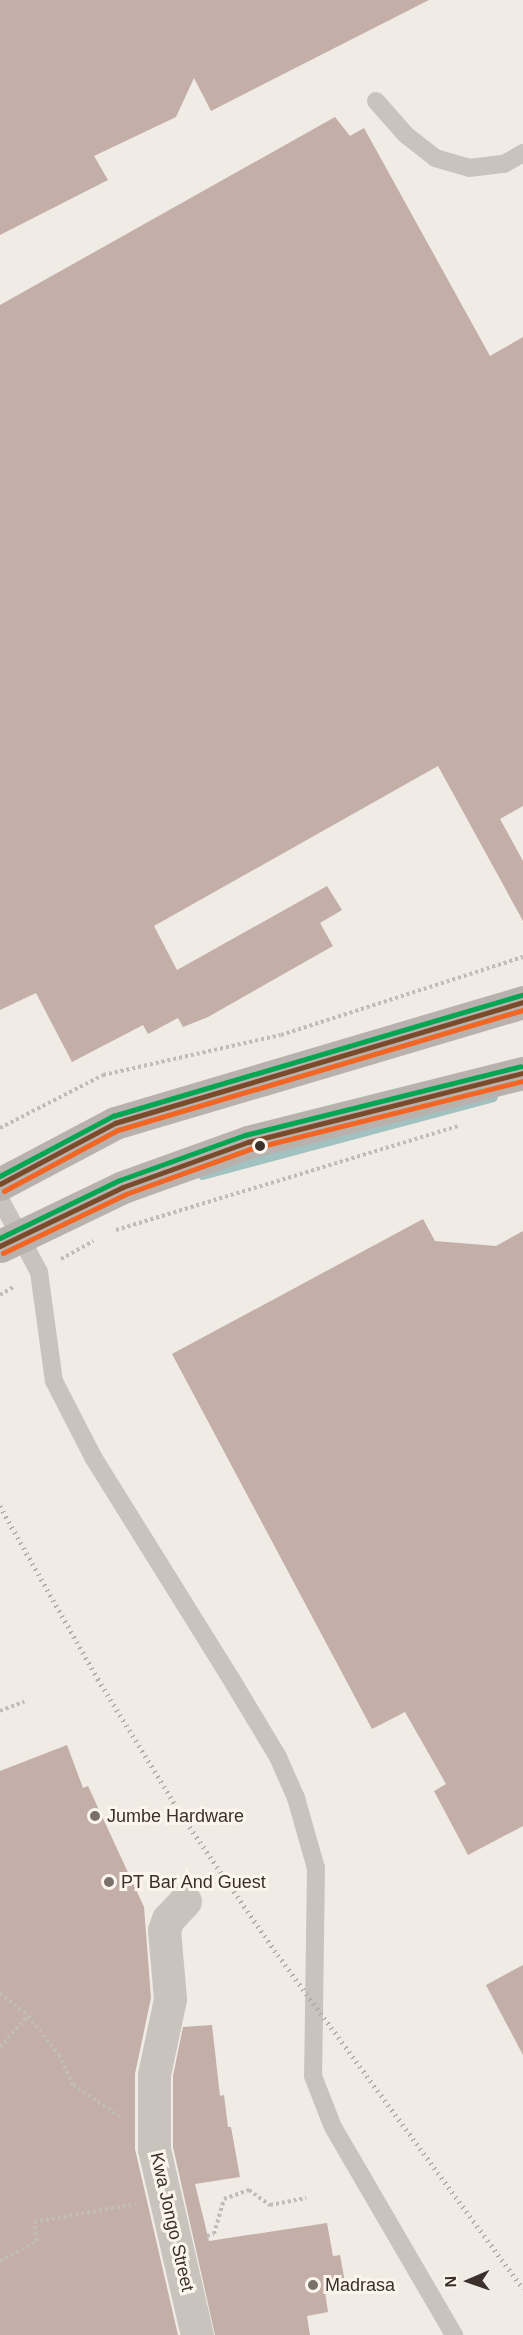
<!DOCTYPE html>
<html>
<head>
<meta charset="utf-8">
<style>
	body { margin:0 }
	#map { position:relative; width:523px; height:2335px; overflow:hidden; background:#f0ebe5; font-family:Arial,sans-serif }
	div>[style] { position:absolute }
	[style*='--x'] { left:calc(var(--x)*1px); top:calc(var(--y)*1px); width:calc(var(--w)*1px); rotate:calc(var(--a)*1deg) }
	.stream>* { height:9px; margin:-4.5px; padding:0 4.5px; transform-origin:4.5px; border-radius:4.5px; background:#a1c2c1 }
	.building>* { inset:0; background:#c3afa7 }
	.path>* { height:4px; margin-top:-2px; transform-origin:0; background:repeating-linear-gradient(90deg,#c2bbb6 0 3px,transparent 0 6px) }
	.service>* { height:18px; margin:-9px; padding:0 9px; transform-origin:9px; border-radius:9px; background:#c9c3be }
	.minor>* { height:33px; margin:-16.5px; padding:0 16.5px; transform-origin:16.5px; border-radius:16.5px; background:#c9c3be }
	.primary>* { height:33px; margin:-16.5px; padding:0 16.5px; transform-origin:16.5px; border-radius:16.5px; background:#b8b1ad }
	.rail>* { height:4.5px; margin-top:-2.25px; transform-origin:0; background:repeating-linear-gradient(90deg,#b1aca8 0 1.5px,transparent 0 6px) }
	.bus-1>* { height:4.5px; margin:-2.25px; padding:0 2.25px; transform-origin:2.25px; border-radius:2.25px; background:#7a4b2a }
	.bus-2>* { height:4.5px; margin:-2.25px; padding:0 2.25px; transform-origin:2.25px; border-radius:2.25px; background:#f26522 }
	.bus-3>* { height:4.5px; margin:-2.25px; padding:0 2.25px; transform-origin:2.25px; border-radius:2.25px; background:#00a651 }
	.dots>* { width:16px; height:16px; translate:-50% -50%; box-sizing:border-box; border:3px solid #fbf5ee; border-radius:50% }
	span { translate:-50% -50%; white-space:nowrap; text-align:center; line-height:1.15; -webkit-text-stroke:6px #fbf5ee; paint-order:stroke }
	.poi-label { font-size:18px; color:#3b302b }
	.left { translate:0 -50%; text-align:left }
	.street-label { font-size:18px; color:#3b302b }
	.north { position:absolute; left:439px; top:2251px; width:60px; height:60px; -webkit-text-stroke:4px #fbf5ee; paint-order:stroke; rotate:268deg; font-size:16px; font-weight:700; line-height:24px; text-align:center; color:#3b302b }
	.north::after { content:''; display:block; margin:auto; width:21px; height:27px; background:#3b302b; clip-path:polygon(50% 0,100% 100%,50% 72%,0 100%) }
</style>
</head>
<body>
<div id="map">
	<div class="stream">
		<div style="--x:202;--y:1175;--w:301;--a:-15"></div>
	</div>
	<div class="building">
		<div style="clip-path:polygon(0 0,429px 0,211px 111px,194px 78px,176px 117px,94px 156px,108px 180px,0 235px)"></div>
		<div style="clip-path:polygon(335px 117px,350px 136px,364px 128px,490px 356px,523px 337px,523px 806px,500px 819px,523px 861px,523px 921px,438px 766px,154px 926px,177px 970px,327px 886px,342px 910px,320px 923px,333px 946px,208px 1017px,183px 1027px,178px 1018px,148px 1034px,143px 1025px,72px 1062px,36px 993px,0 1010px,0 305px)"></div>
		<div style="clip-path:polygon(423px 1219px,435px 1241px,496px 1246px,523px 1231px,523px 1826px,468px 1855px,434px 1791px,446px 1784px,405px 1712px,372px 1729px,172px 1354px)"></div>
		<div style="clip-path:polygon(67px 1745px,83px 1788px,88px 1786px,144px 1907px,151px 1998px,135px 2074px,135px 2149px,178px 2335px,0 2335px,0 1771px)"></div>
		<div style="clip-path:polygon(523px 1965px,523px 2055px,486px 1985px)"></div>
		<div style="clip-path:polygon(212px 2025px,220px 2096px,224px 2095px,228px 2127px,231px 2127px,240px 2177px,195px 2184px,209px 2241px,327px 2223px,333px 2256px,340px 2255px,346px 2288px,325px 2292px,328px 2312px,307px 2316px,310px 2335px,215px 2335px,173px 2147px,173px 2076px,183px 2027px)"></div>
	</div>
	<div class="path">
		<div style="--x:0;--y:1128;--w:116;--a:-27.2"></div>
		<div style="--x:103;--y:1075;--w:182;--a:-12.7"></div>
		<div style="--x:281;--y:1035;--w:254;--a:-17.9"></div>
		<div style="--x:116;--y:1230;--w:358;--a:-16.9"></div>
		<div style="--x:61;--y:1259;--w:37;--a:-29"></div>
		<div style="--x:0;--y:1295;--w:17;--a:-31"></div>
		<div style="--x:0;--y:1711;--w:26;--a:-21"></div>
		<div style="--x:0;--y:1993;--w:36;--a:39"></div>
		<div style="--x:28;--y:2016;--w:50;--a:51.5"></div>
		<div style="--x:59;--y:2055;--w:33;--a:65"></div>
		<div style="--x:73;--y:2085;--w:59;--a:34"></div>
		<div style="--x:0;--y:2047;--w:42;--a:-47.9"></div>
		<div style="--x:207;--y:2236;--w:7;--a:-16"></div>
		<div style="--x:214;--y:2234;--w:36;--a:-74"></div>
		<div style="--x:224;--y:2199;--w:27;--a:-20"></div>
		<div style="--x:249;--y:2190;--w:26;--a:36"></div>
		<div style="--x:270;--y:2205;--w:37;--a:-11"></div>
		<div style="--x:0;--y:2261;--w:42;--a:-28.4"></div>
		<div style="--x:37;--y:2241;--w:19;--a:-99"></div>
		<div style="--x:34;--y:2222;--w:103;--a:-10.1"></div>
	</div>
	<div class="service">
		<div style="--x:376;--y:101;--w:45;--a:48.6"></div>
		<div style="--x:406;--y:135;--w:37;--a:38"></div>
		<div style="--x:435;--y:158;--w:35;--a:16"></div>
		<div style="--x:469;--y:168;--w:35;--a:-7"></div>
		<div style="--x:504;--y:164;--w:22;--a:-30"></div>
		<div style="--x:0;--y:1199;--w:83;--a:61.9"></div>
		<div style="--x:39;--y:1272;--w:110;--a:82.2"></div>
		<div style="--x:54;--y:1381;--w:85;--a:62.8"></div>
		<div style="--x:93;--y:1457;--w:265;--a:58.1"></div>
		<div style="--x:233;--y:1682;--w:87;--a:59"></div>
		<div style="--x:278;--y:1757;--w:45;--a:66.3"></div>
		<div style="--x:296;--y:1798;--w:73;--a:74.1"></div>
		<div style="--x:316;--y:1868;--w:208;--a:90.8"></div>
		<div style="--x:313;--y:2076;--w:55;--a:68.6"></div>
		<div style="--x:333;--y:2127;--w:241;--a:59.8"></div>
	</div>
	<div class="minor">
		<div style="--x:185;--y:1901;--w:25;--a:133"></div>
		<div style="--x:168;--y:1919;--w:12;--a:110"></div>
		<div style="--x:164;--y:1930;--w:69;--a:85"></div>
		<div style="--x:170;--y:1999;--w:77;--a:102"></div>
		<div style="--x:154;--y:2074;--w:75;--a:90"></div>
		<div style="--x:154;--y:2149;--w:191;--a:77"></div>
	</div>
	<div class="primary">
		<div style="--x:0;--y:1184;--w:130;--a:-27.9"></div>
		<div style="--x:115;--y:1123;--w:426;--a:-16.5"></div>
		<div style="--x:0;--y:1246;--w:136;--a:-25.6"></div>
		<div style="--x:123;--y:1187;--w:133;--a:-19.8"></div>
		<div style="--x:248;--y:1142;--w:284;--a:-14.1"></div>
	</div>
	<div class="rail">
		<div style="--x:0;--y:1506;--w:199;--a:60.5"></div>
		<div style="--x:98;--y:1679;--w:162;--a:58.4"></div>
		<div style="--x:183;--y:1817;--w:168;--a:55.5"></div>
		<div style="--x:278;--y:1955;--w:414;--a:53.7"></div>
	</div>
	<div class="bus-1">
		<div style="--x:0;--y:1184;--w:130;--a:-27.9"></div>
		<div style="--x:115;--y:1123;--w:426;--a:-16.5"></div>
		<div style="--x:0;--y:1246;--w:136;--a:-25.6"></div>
		<div style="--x:123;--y:1187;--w:133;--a:-19.8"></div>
		<div style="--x:248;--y:1142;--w:284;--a:-14.1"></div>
	</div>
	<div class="bus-2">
		<div style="--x:4;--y:1191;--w:129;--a:-28.2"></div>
		<div style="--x:118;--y:1130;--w:422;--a:-16.5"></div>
		<div style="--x:3;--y:1253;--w:136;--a:-25.6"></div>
		<div style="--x:126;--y:1194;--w:132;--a:-19.9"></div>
		<div style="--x:250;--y:1149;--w:281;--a:-14"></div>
	</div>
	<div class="bus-3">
		<div style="--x:0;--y:1176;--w:128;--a:-28"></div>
		<div style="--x:113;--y:1116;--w:426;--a:-16.5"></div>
		<div style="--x:0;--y:1238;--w:133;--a:-25.8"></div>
		<div style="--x:120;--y:1180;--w:133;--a:-19.8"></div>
		<div style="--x:245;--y:1135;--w:284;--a:-14"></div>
	</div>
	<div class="dots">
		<div style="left:260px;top:1146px;background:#3b302b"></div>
		<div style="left:95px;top:1816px;background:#7a716c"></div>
		<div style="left:109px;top:1882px;background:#7a716c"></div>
		<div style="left:313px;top:2285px;background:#7a716c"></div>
	</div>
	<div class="poi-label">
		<span class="left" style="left:107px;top:1816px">Jumbe Hardware</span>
		<span class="left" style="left:121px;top:1882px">PT Bar And Guest</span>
		<span class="left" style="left:325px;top:2285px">Madrasa</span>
	</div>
	<div class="street-label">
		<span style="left:172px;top:2222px;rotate:77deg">Kwa Jongo Street</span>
	</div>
	<div class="north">N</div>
</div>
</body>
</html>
